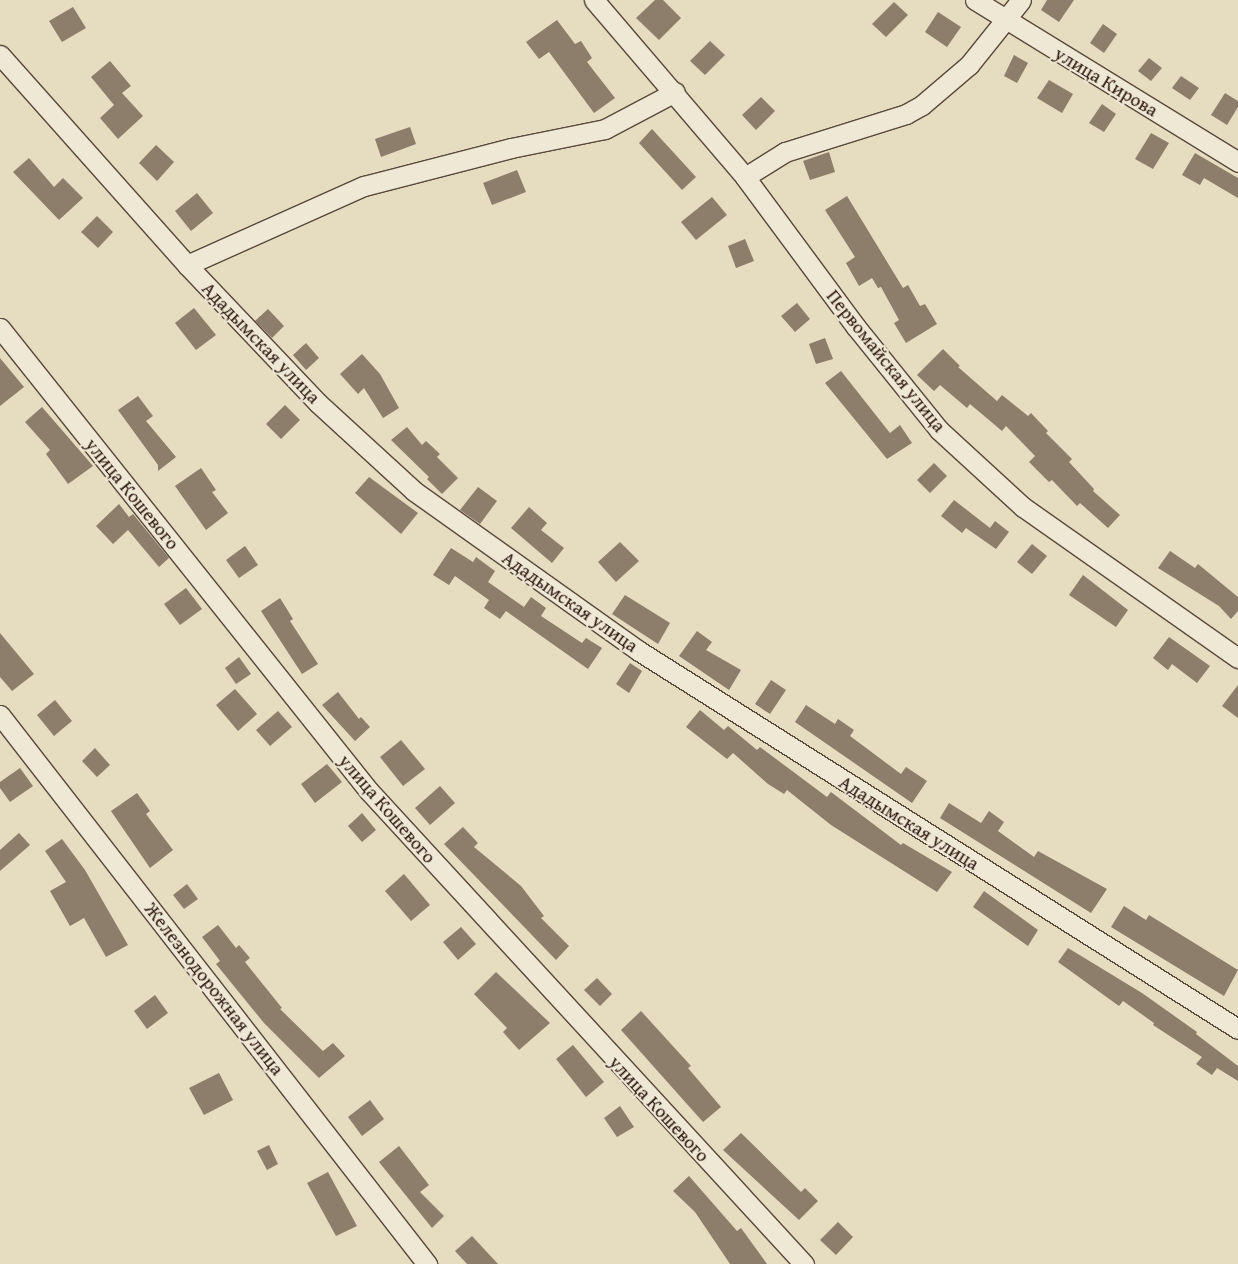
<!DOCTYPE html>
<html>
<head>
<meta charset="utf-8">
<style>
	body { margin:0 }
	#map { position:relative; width:1238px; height:1264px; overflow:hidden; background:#e6dcbf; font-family:"Gentium Book Plus",serif }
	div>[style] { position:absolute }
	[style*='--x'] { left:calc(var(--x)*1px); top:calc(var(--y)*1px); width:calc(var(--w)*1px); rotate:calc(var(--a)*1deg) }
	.building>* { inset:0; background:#8d7d6b }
	.roads { filter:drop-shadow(1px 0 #5a483b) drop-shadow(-1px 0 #5a483b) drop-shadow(0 1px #5a483b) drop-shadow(0 -1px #5a483b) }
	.minor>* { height:19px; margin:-9.5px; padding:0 9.5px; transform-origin:9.5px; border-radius:9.5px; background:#efe8d5 }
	span { translate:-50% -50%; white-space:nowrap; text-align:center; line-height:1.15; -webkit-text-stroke:4px #efe8d5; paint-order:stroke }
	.street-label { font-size:19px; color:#2c160f }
</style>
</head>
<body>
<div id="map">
	<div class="building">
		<div style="clip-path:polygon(655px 0,663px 0,681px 18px,659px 40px,636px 18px)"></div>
		<div style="clip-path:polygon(1047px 0,1074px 0,1059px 22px,1041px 10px)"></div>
		<div style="clip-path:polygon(894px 2px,908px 15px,886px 37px,872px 24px)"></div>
		<div style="clip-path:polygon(73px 7px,86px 28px,62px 42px,49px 21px)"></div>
		<div style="clip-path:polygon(938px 12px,961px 27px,947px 47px,925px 32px)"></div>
		<div style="clip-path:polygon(557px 20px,575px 44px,581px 41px,592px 58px,587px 62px,615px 98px,594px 113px,549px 52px,539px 59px,526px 42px)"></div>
		<div style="clip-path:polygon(1103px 24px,1117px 34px,1104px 53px,1090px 43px)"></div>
		<div style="clip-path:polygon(710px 41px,725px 55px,705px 75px,690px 61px)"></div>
		<div style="clip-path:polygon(1014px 55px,1028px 63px,1017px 83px,1004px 76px)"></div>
		<div style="clip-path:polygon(1149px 58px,1162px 68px,1151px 81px,1138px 71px)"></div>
		<div style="clip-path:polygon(110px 61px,131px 86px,122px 93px,143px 116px,118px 139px,100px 118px,114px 105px,91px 77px)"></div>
		<div style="clip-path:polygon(1181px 76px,1199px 88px,1190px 100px,1172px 88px)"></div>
		<div style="clip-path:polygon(1049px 80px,1073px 94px,1062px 113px,1037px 98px)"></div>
		<div style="clip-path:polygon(1225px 93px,1238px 101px,1238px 107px,1227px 125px,1211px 115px)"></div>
		<div style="clip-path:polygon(761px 97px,775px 111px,756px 130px,742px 115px)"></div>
		<div style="clip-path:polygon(1102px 104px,1116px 114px,1104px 132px,1089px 123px)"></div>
		<div style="clip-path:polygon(410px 127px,416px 144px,381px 157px,375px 139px)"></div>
		<div style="clip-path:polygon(652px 129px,696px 177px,682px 190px,639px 143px)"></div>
		<div style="clip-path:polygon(1151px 133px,1169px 143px,1153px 169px,1135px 159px)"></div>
		<div style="clip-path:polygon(156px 145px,174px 162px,157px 181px,139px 163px)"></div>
		<div style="clip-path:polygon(829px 152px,835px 172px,810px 180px,803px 161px)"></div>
		<div style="clip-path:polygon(1195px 153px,1238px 178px,1238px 198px,1204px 178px,1200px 185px,1182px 175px)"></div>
		<div style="clip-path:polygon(29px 158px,54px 187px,63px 178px,83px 198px,59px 220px,13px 172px)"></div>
		<div style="clip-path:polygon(517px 170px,526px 192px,492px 205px,483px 183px)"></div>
		<div style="clip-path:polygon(197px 193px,213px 213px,191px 231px,175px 211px)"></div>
		<div style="clip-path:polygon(847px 196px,903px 288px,908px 285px,920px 306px,925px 304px,937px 324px,906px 343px,894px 323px,899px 320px,881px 287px,878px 288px,872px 278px,859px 286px,846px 263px,855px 257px,825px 210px)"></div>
		<div style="clip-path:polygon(712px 197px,727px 215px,696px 240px,681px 222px)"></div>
		<div style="clip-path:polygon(97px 216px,113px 232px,98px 248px,81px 232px)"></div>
		<div style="clip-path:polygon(745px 239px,754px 261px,736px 268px,728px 246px)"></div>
		<div style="clip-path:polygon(797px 303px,810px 319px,795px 332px,781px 316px)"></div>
		<div style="clip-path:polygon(194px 308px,216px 335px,196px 350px,175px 323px)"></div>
		<div style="clip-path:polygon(268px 309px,284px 326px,272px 338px,255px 321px)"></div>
		<div style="clip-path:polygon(825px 338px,833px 359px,816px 364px,809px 344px)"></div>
		<div style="clip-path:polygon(306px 343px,319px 358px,306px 370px,293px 355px)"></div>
		<div style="clip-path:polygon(943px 349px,960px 366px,958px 367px,997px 401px,1002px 395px,1028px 416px,1031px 413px,1048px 431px,1046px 433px,1072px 459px,1069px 462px,1094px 489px,1093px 491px,1120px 515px,1108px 528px,1080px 503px,1077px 506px,1052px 480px,1049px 482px,1029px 462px,1035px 456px,1006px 426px,1002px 431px,970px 404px,967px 408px,940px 385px,934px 391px,917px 375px)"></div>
		<div style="clip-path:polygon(362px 354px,380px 374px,399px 408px,383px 418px,364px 388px,358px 394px,340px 374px)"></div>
		<div style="clip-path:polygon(0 358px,24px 387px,0 406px)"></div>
		<div style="clip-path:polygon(841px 371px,890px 433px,900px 425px,912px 443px,887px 459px,825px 383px)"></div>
		<div style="clip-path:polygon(138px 396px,153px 416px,146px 421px,176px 457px,158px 471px,158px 465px,118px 410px)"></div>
		<div style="clip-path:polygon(285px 405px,300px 420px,281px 439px,266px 424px)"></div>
		<div style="clip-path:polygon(42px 407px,93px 466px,68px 484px,46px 454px,50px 450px,25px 422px)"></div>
		<div style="clip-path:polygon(407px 427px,422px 445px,426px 441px,440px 454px,437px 457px,458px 478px,442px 494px,427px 479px,429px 477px,391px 440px)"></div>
		<div style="clip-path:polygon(934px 463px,947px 476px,930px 493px,917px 480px)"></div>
		<div style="clip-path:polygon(201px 468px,216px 490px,212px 492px,228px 513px,206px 530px,175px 486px)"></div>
		<div style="clip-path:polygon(369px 477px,418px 513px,401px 534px,355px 493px)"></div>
		<div style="clip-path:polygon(478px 487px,497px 501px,480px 524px,460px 510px)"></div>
		<div style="clip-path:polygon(954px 500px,990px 528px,995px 521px,1009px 532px,996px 549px,966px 528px,962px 533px,941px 516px)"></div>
		<div style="clip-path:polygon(119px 504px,129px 517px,133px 514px,169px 558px,159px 567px,128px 530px,113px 544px,96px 526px)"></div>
		<div style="clip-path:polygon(529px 507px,547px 523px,541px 530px,564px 548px,552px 563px,511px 528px)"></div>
		<div style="clip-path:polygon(620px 542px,639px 561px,616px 582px,598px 562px)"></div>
		<div style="clip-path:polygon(1032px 544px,1047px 556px,1032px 574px,1017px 562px)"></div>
		<div style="clip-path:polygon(245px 546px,258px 565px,239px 578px,226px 560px)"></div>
		<div style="clip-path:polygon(451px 548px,473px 562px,476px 557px,495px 571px,488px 582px,524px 607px,531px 597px,546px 608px,541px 616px,582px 643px,586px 638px,602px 648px,588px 669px,506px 611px,500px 619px,484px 608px,489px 600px,455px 576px,449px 585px,433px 575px)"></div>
		<div style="clip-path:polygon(1170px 551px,1195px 568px,1198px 564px,1238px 597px,1238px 611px,1231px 619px,1219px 606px,1158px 568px)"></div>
		<div style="clip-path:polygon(1083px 575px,1128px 610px,1116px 627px,1069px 595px)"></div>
		<div style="clip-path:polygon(186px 588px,202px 609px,180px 625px,164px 604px)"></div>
		<div style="clip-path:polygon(625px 595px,670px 623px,658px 644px,612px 614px)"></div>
		<div style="clip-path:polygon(280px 598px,293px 619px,290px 621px,318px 664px,302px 674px,261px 611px)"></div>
		<div style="clip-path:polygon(697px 631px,712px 642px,706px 650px,741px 670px,729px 690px,679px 656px)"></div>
		<div style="clip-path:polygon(0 633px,34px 674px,12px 691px,0 677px)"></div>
		<div style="clip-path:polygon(1169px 637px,1210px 666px,1197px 683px,1172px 664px,1168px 670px,1153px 658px)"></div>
		<div style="clip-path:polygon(239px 657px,251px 674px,236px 684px,225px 668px)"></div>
		<div style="clip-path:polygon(630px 663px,642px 671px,629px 693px,616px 684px)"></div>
		<div style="clip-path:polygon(771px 680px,786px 690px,770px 714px,755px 704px)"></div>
		<div style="clip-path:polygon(1238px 685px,1238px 718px,1222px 706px)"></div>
		<div style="clip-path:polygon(235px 689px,257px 714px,238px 731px,216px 705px)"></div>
		<div style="clip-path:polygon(338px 692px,359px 719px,361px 717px,370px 727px,355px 741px,322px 705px)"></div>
		<div style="clip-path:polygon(55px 700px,72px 721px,54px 736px,37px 715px)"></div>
		<div style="clip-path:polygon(806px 705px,835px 724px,838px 719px,854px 730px,850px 736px,901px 774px,906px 767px,927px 781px,912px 803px,795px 722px)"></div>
		<div style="clip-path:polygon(700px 710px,724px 730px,728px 726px,757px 750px,760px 747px,827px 797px,831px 792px,901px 845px,903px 843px,952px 872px,937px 892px,831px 825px,787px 790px,784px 794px,768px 784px,733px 753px,727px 759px,686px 727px)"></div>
		<div style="clip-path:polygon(278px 711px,292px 727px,270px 746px,256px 730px)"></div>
		<div style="clip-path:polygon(401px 740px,425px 769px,403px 786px,380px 757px)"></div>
		<div style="clip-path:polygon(95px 748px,110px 765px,97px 777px,82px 761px)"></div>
		<div style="clip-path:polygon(327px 764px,342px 782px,315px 803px,301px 784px)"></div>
		<div style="clip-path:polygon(20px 768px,33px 786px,10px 802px,0 788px,0 782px)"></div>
		<div style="clip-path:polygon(440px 786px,455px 803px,430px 825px,415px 808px)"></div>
		<div style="clip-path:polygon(137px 793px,150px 811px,146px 814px,173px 850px,150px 868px,111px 811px)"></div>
		<div style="clip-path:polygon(949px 803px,981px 823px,989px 811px,1004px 822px,998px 831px,1034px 857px,1038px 851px,1107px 889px,1091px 913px,940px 818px)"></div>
		<div style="clip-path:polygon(362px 813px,376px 830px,362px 842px,348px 826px)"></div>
		<div style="clip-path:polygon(463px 827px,478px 843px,474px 847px,521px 886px,544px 916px,541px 918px,569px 946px,556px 960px,444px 844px)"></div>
		<div style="clip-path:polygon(19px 833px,30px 845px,0 871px,0 850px)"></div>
		<div style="clip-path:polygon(62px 839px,85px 870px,128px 945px,106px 957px,84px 918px,70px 926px,50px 891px,66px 882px,45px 851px)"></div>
		<div style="clip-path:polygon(404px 874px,430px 905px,411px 921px,385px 891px)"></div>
		<div style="clip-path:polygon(187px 884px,198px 899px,184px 909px,173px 895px)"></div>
		<div style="clip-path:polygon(984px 891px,1038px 930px,1028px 946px,973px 907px)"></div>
		<div style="clip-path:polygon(1124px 906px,1146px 920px,1149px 915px,1238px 970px,1224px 996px,1111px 927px)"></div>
		<div style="clip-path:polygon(218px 925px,236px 948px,239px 945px,250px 958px,245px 962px,282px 1008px,280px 1009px,323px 1051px,333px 1043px,345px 1056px,319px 1078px,264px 1023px,216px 964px,220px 961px,202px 937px)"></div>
		<div style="clip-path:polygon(461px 927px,476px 944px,458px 960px,443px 942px)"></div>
		<div style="clip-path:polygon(1068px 948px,1142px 993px,1197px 1032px,1196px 1034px,1238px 1066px,1238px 1081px,1217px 1068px,1212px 1075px,1196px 1064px,1202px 1057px,1153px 1025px,1154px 1023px,1123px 1001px,1119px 1006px,1058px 962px)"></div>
		<div style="clip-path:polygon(496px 972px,550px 1023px,519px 1050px,503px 1032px,507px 1028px,474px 994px)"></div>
		<div style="clip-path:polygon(597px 978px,612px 994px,600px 1006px,584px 990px)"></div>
		<div style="clip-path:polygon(155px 995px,168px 1013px,147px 1029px,134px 1011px)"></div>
		<div style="clip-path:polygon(641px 1011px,691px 1066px,688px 1068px,721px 1107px,703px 1122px,621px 1030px)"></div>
		<div style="clip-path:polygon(573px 1045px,604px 1082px,586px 1097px,556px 1059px)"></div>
		<div style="clip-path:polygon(219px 1073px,233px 1100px,204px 1115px,189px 1088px)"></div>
		<div style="clip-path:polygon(370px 1100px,384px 1119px,362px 1136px,348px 1117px)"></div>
		<div style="clip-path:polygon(620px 1106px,634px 1127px,617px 1137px,604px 1118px)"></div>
		<div style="clip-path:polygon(741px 1133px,801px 1192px,805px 1188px,818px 1201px,799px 1220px,723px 1150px)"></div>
		<div style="clip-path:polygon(269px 1145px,278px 1164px,267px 1170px,257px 1151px)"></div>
		<div style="clip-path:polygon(399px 1146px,429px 1185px,420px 1192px,444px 1216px,432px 1228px,379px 1162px)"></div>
		<div style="clip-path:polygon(328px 1172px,357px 1226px,336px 1236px,307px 1183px)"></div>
		<div style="clip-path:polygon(689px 1176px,737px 1231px,741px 1228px,767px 1264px,730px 1264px,695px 1212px,673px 1191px)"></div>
		<div style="clip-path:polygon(838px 1222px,853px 1237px,836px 1255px,820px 1240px)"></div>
		<div style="clip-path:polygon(472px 1236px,498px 1264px,467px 1264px,455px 1251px)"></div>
	</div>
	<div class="roads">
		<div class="minor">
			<div style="--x:594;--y:0;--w:233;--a:49.5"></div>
			<div style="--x:745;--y:177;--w:187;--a:53.5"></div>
			<div style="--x:856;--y:327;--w:132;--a:51.1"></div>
			<div style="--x:939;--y:430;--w:114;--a:42.5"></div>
			<div style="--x:1023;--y:507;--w:263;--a:35.1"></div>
			<div style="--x:975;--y:0;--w:309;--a:31.6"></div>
			<div style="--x:0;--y:55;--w:281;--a:48.3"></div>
			<div style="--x:187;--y:265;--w:190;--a:46.5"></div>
			<div style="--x:318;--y:403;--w:130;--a:42.5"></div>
			<div style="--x:414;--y:491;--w:276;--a:35.4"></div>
			<div style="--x:639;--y:651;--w:708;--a:32.25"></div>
			<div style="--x:745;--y:177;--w:47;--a:-32"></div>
			<div style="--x:785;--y:152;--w:127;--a:-17.4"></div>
			<div style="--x:906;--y:114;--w:18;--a:-29"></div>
			<div style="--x:922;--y:105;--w:62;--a:-40.4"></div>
			<div style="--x:969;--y:65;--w:83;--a:-51.3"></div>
			<div style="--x:187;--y:265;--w:194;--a:-24.1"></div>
			<div style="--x:364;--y:186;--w:152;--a:-14.5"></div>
			<div style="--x:511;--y:148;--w:96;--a:-11.4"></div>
			<div style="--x:605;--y:129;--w:79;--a:-27.9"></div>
			<div style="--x:0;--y:328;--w:592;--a:51.45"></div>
			<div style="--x:369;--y:791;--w:643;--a:47.4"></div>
			<div style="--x:0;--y:715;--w:696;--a:52.13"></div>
		</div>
	</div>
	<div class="street-label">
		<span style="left:1106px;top:82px;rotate:31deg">улица Кирова</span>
		<span style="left:261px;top:343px;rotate:46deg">Ададымская улица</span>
		<span style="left:886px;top:361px;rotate:51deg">Первомайская улица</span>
		<span style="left:132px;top:494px;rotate:51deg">улица Кошевого</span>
		<span style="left:570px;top:602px;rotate:35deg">Ададымская улица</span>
		<span style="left:387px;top:809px;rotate:49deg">улица Кошевого</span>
		<span style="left:909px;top:823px;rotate:32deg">Ададымская улица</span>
		<span style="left:214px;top:989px;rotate:52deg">Железнодорожная улица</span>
		<span style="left:659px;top:1109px;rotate:47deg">улица Кошевого</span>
	</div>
</div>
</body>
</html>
